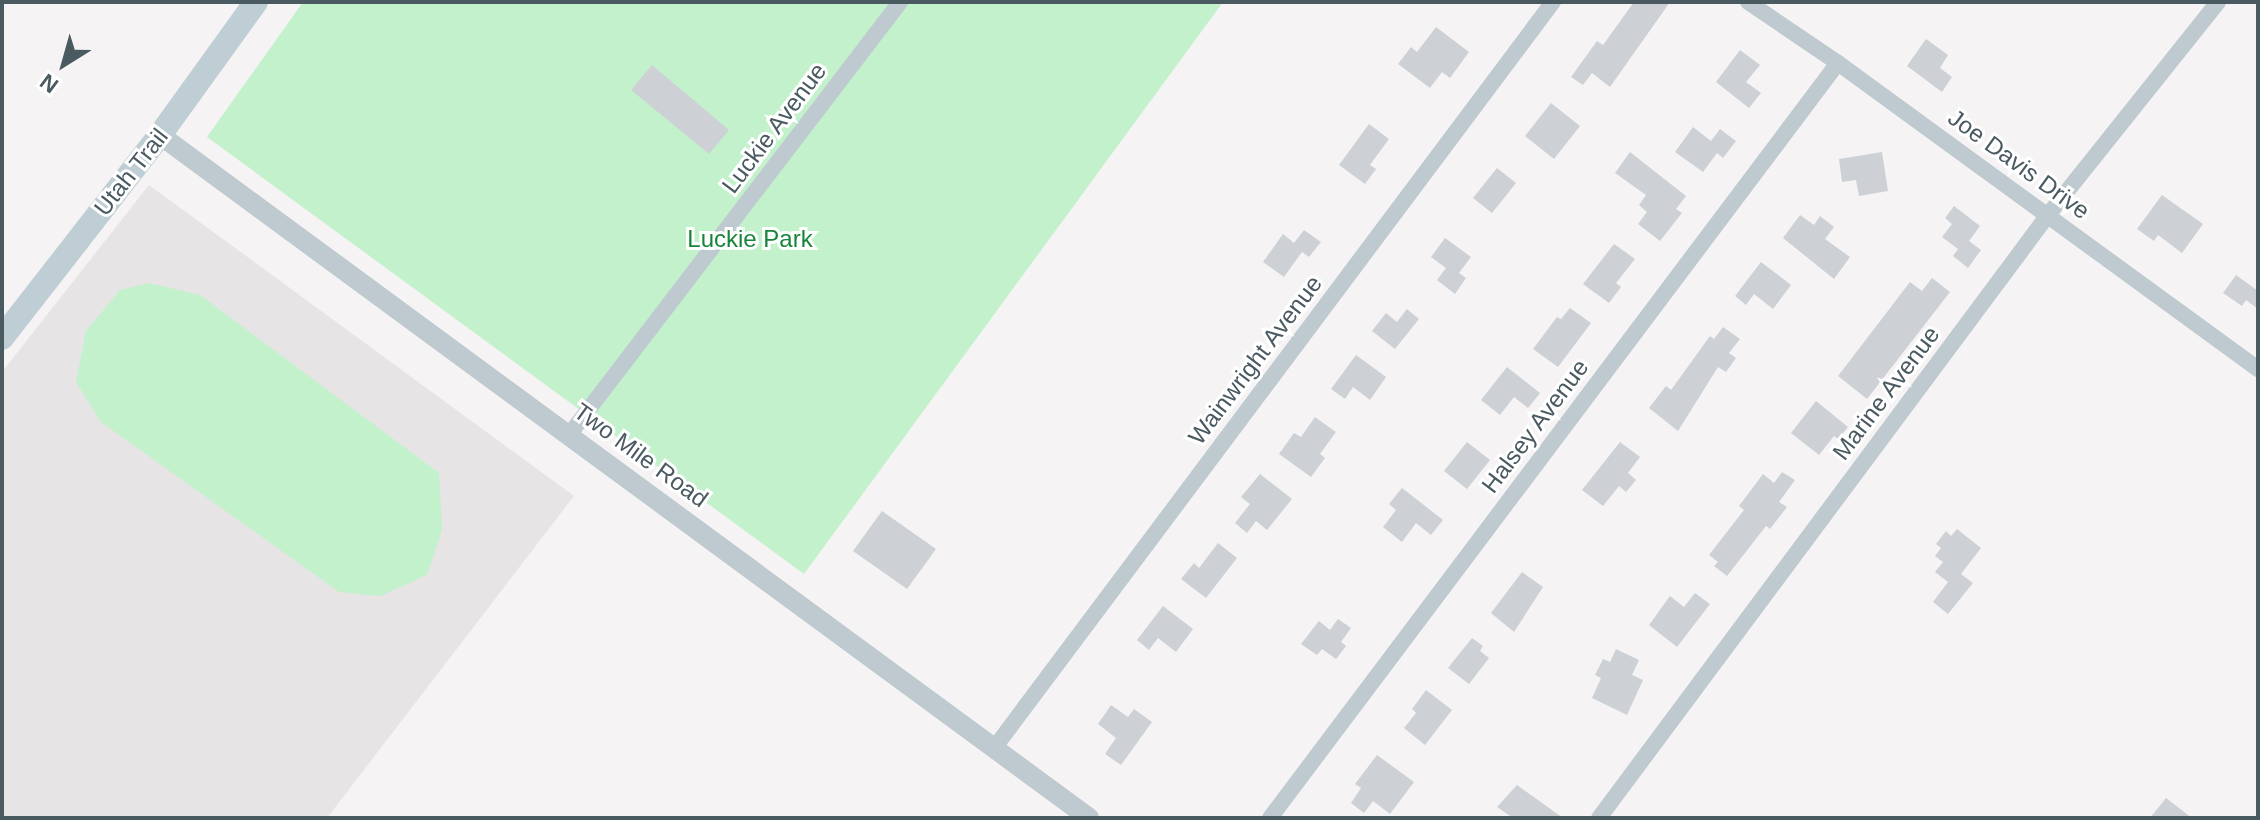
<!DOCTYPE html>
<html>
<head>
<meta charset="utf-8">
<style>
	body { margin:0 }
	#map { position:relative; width:2260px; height:820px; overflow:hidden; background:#f5f3f3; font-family:Arial,sans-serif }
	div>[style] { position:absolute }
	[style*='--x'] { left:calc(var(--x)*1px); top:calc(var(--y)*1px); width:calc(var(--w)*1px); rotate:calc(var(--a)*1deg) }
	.education>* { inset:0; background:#e6e4e5 }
	.green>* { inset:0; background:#c2f1cc }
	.building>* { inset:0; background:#cdd1d5 }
	.minor>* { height:16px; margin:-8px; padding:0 8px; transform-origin:8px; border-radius:8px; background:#becacf }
	.tertiary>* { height:20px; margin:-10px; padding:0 10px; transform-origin:10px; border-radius:10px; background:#becacf }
	.secondary>* { height:24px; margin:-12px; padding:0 12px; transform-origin:12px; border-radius:12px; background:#bfcdd4 }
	span { translate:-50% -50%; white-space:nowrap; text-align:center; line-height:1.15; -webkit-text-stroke:6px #fff; paint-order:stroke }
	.street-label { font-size:24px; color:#4a5a61 }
	.park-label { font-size:24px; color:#178539 }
	.frame { position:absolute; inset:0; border:4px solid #4a5a61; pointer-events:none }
	.north { position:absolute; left:24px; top:24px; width:80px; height:80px; -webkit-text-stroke:6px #fff; paint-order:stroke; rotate:217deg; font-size:22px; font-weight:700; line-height:32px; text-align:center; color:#4a5a61 }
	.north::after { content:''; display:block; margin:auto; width:28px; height:36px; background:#4a5a61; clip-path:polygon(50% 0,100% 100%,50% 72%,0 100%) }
</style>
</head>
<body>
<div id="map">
	<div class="education">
		<div style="clip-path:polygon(149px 185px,574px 496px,327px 818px,2px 818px,2px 372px)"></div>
	</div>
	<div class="green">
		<div style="clip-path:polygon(303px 2px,1223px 2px,804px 574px,207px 137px)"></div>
		<div style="clip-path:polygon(149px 283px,200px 295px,439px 473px,442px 530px,427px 575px,380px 596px,339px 592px,101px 422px,76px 382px,86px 331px,120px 290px)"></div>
	</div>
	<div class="building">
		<div style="clip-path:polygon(1634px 2px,1670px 2px,1610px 87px,1592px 73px,1583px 85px,1571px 77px,1597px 41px,1603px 45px)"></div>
		<div style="clip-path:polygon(1436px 27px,1469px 52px,1450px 78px,1442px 72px,1430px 88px,1398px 64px,1411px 47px,1417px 52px)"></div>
		<div style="clip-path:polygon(1926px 39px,1948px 55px,1940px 68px,1952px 77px,1942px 92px,1907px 66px)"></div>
		<div style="clip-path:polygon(1740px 50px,1760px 65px,1746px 82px,1761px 93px,1749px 108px,1716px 82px)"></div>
		<div style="clip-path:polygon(652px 65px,729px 130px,709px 154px,631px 90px)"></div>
		<div style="clip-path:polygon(1551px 103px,1580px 126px,1554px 159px,1525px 136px)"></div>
		<div style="clip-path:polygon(1369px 124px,1389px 139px,1370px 165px,1376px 169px,1365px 184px,1339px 165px)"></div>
		<div style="clip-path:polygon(1693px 127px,1711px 141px,1720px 129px,1736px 141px,1723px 158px,1717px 153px,1703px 172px,1675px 152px)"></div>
		<div style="clip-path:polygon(1630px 152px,1686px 196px,1676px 209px,1682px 213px,1660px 241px,1638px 224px,1647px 212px,1639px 205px,1646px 195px,1615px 173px)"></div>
		<div style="clip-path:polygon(1882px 152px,1888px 191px,1859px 196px,1856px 180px,1842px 182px,1839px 159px)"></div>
		<div style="clip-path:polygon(1497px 168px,1516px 183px,1492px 213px,1473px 198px)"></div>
		<div style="clip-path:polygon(2162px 195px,2203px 224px,2182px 253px,2158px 235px,2154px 241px,2137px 229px)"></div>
		<div style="clip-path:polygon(1954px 206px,1980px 226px,1969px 241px,1981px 250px,1968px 268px,1953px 256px,1958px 249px,1942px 237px,1952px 224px,1945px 218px)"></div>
		<div style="clip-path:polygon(1800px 215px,1814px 225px,1820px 216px,1834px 227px,1825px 239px,1850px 257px,1834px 279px,1783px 238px)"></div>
		<div style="clip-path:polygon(1304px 230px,1321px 242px,1309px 257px,1302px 252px,1284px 277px,1263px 262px,1283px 234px,1294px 243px)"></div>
		<div style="clip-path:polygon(1445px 238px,1471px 257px,1459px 273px,1466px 278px,1455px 294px,1437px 280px,1446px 268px,1431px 257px)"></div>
		<div style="clip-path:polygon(1614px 244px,1635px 259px,1616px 283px,1621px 287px,1609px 303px,1583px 284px)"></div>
		<div style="clip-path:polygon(1761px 262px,1791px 285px,1773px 309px,1754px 294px,1746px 305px,1735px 296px)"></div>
		<div style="clip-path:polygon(2236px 275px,2258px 291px,2258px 309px,2246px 300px,2242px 306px,2223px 293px)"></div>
		<div style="clip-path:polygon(1932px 278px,1950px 292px,1867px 399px,1838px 376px,1910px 282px,1922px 291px)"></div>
		<div style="clip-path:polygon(1570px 308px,1591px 323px,1558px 367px,1533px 349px,1557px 317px,1561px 319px)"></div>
		<div style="clip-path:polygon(1407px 309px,1419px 319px,1395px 349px,1372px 331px,1386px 313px,1397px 322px)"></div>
		<div style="clip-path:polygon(1723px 327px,1740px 339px,1729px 353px,1736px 358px,1726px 372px,1718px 367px,1678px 431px,1649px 408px,1666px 386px,1671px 390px,1710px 336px,1714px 339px)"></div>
		<div style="clip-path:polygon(1356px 355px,1386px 377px,1370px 400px,1353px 387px,1345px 399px,1331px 389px)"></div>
		<div style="clip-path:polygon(1507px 367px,1540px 393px,1528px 408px,1514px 397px,1500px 415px,1481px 400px)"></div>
		<div style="clip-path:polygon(1816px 401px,1848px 427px,1838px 439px,1834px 436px,1819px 455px,1791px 433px)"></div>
		<div style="clip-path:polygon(1315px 417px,1336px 432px,1320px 454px,1325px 458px,1311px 477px,1279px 454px,1294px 433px,1301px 437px)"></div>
		<div style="clip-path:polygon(1467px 442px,1490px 460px,1467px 489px,1444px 471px)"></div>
		<div style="clip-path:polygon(1620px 442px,1640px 457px,1628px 473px,1636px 480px,1626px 492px,1619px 486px,1603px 506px,1582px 490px)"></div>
		<div style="clip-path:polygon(1782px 472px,1795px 480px,1779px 502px,1787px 507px,1770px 529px,1766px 526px,1727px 576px,1714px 566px,1718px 562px,1709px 555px,1744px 510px,1739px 506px,1763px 474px,1774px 483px)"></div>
		<div style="clip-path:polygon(1260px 474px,1292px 499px,1267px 530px,1256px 521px,1247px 533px,1235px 523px,1250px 504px,1241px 497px)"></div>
		<div style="clip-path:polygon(1402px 488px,1443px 520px,1431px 535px,1416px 523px,1402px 542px,1383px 527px,1396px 510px,1389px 504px)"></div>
		<div style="clip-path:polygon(882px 511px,936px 549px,907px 589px,853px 551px)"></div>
		<div style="clip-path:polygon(1957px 529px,1981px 548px,1961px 574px,1973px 583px,1948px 614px,1933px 602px,1948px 582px,1935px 572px,1943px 562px,1935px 556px,1941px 548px,1936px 544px,1946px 531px,1951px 536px)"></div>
		<div style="clip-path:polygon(1218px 543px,1237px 558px,1206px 598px,1181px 579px,1194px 563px,1199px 568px)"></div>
		<div style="clip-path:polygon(1522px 572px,1543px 587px,1514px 632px,1491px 613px)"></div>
		<div style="clip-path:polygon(1695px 593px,1710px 604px,1677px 647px,1649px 625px,1670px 596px,1684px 607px)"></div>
		<div style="clip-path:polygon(1163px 606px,1193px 629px,1176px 652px,1158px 638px,1149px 650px,1137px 640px)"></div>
		<div style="clip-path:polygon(1338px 619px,1351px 628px,1341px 642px,1346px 646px,1336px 659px,1322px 649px,1317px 655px,1301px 644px,1319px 621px,1330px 630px)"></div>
		<div style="clip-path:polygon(1472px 638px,1483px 646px,1480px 651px,1489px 658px,1469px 684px,1448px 668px)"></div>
		<div style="clip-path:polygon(1616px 649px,1639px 660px,1632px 675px,1643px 680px,1627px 715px,1592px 698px,1601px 678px,1595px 675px,1603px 659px,1610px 662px)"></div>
		<div style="clip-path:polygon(1426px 690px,1452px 710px,1425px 745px,1404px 728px,1416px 713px,1412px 709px)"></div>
		<div style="clip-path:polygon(1111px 705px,1128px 717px,1134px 709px,1152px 722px,1121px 765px,1105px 754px,1116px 738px,1098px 724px)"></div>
		<div style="clip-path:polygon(1377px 755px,1414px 782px,1390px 814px,1373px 801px,1364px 813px,1351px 803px,1361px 788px,1355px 784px)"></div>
		<div style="clip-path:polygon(1517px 785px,1563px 818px,1513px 818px,1497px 807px)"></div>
		<div style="clip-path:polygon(2166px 798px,2192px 818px,2150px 818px)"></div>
	</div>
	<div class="minor">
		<div style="--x:1748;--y:2;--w:109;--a:34.1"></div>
		<div style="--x:1838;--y:63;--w:520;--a:36.08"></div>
		<div style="--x:569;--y:435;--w:545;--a:-52.6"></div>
		<div style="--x:995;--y:747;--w:931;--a:-53.17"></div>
		<div style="--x:1270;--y:818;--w:945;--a:-53.05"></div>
		<div style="--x:1599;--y:818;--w:752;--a:-53.33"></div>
		<div style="--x:2048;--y:215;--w:273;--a:-51.4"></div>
	</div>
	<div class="tertiary">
		<div style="--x:160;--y:135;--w:1153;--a:36.32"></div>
	</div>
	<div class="secondary">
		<div style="--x:2;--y:338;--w:257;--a:-52.1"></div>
		<div style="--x:160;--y:135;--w:164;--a:-54.2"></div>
	</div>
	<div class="street-label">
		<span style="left:774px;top:128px;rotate:-53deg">Luckie Avenue</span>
		<span style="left:2019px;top:164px;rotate:36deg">Joe Davis Drive</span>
		<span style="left:131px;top:172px;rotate:-52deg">Utah Trail</span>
		<span style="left:1255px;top:360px;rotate:-53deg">Wainwright Avenue</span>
		<span style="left:1886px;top:393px;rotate:-53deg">Marine Avenue</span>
		<span style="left:1535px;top:426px;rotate:-53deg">Halsey Avenue</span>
		<span style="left:641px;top:455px;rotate:36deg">Two Mile Road</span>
	</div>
	<div class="park-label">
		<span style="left:750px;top:239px">Luckie Park</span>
	</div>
	<div class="frame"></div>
	<div class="north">N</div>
</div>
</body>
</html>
